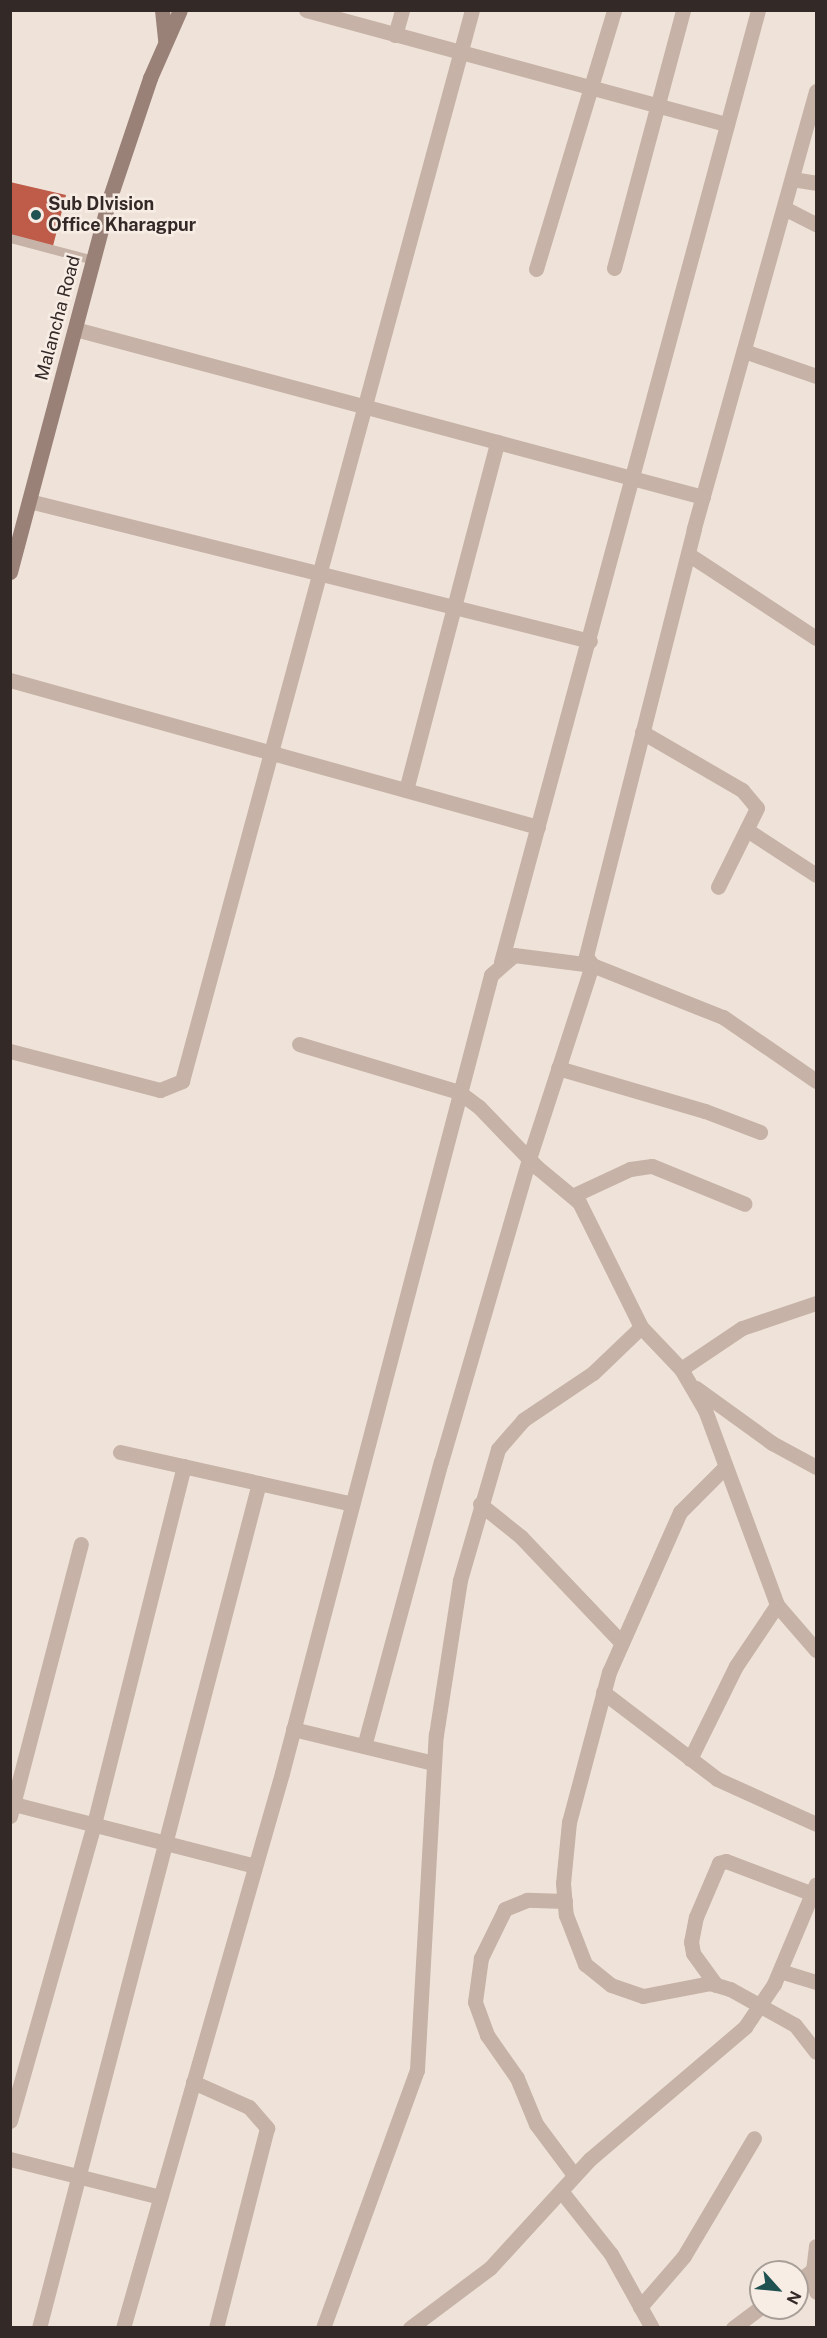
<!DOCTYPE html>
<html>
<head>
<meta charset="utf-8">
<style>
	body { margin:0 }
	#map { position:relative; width:827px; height:2338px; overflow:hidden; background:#efe3d9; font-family:"Public Sans",sans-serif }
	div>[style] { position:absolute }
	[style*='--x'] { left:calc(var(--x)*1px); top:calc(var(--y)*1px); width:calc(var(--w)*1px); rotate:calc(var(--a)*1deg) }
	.building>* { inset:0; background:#be5b49 }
	.lane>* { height:9px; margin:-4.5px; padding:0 4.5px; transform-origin:4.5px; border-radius:4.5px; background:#c6b2a6 }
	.street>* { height:15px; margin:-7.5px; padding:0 7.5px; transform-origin:7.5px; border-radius:7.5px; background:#c6b2a6 }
	.secondary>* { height:15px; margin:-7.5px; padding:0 7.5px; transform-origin:7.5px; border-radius:7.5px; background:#9a8178 }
	.dots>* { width:16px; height:16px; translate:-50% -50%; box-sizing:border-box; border:3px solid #f8ede5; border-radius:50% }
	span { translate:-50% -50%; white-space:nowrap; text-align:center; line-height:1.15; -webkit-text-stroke:5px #f8ede5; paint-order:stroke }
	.poi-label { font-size:18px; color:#332927; font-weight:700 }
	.left { translate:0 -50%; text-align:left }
	.street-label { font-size:18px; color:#332927 }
	.frame { position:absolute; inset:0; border:12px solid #332927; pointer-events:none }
	.north { position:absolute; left:749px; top:2260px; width:60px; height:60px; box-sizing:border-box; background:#f8ede5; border:2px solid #a99f99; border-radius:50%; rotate:117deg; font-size:16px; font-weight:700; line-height:24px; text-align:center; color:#332927 }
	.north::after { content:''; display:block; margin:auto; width:21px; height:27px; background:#1f5250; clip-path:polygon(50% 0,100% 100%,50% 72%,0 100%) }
</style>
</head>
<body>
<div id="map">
	<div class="building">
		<div style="clip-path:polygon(10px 182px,66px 195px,53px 246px,10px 235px)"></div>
	</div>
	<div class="lane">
		<div style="--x:10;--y:238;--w:86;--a:14.8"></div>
	</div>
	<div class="street">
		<div style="--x:306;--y:10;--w:436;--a:15.2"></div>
		<div style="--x:395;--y:35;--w:26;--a:-74"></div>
		<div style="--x:816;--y:91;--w:455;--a:105.6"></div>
		<div style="--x:694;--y:529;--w:440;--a:104.2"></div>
		<div style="--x:586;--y:956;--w:11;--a:56"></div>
		<div style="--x:592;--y:965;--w:141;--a:21.7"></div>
		<div style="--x:723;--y:1017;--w:113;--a:34.5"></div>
		<div style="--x:792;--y:179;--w:24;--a:9"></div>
		<div style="--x:784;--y:208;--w:36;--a:27"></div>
		<div style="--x:614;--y:268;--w:267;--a:-75"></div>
		<div style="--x:536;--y:269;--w:270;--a:-73.2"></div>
		<div style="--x:75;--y:329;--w:650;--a:14.98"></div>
		<div style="--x:744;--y:351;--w:76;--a:19.1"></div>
		<div style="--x:29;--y:501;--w:578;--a:14.01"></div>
		<div style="--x:688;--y:554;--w:153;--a:33.3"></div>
		<div style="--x:10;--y:680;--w:548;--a:15.56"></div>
		<div style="--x:642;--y:732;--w:116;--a:30.1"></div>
		<div style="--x:742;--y:790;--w:23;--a:50"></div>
		<div style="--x:757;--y:808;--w:88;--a:116.3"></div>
		<div style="--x:406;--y:790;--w:360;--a:-75.3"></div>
		<div style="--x:747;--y:830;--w:82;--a:33.1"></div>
		<div style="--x:501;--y:962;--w:986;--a:-74.89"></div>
		<div style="--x:299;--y:1044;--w:167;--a:16.7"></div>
		<div style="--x:459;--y:1092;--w:25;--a:37"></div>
		<div style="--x:479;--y:1107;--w:85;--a:46"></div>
		<div style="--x:538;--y:1168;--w:53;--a:39.7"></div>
		<div style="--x:579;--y:1202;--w:140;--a:63.6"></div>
		<div style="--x:10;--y:1051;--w:155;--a:14.6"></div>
		<div style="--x:160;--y:1090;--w:24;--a:-22"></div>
		<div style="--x:182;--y:1081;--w:1110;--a:-74.85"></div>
		<div style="--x:558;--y:1068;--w:153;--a:16.3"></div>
		<div style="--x:705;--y:1111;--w:59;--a:20.9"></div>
		<div style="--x:572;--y:1196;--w:64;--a:-25"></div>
		<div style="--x:630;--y:1169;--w:22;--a:-8"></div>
		<div style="--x:652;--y:1166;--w:100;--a:22.2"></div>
		<div style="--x:681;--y:1369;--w:48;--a:59.7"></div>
		<div style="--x:705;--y:1410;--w:208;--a:69.7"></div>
		<div style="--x:777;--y:1605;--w:60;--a:49.1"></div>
		<div style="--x:696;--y:1388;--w:94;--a:35.9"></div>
		<div style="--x:772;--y:1443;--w:50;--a:28.6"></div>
		<div style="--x:120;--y:1452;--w:238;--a:12.6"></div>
		<div style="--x:724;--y:1468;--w:62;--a:135"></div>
		<div style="--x:680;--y:1512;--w:175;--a:113.9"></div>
		<div style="--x:609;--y:1672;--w:155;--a:104.9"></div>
		<div style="--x:569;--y:1822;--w:61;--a:95.6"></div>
		<div style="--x:563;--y:1883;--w:32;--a:85"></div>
		<div style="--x:566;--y:1915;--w:53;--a:68.8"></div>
		<div style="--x:585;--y:1964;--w:33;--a:39"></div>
		<div style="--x:611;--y:1985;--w:34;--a:19"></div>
		<div style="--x:643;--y:1996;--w:68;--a:-11"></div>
		<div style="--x:710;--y:1983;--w:21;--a:17"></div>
		<div style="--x:730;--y:1989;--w:74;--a:29"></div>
		<div style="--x:795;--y:2025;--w:34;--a:52"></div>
		<div style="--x:480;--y:1504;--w:53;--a:38.8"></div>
		<div style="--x:521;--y:1537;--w:146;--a:46.4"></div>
		<div style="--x:603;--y:1692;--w:143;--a:37.3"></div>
		<div style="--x:717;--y:1779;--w:109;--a:24.4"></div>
		<div style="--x:293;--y:1729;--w:145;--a:13.6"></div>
		<div style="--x:690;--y:1759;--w:104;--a:-63.7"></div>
		<div style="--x:736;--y:1666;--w:73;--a:-56.1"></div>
		<div style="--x:10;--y:1803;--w:253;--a:14.4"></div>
		<div style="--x:10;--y:1816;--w:281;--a:-75.4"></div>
		<div style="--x:565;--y:1901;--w:38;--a:-178"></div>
		<div style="--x:527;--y:1900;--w:24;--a:158"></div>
		<div style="--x:505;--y:1909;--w:55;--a:116.1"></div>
		<div style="--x:481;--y:1958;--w:44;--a:97.8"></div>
		<div style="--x:475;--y:2002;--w:35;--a:70"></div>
		<div style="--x:487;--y:2035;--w:52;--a:55.1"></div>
		<div style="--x:517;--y:2078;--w:50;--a:67.6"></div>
		<div style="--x:536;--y:2124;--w:64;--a:53.3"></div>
		<div style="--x:780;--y:1971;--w:38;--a:17"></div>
		<div style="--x:716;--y:1985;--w:39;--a:-126"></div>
		<div style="--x:693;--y:1953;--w:11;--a:-100"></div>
		<div style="--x:691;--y:1942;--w:25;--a:-79"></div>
		<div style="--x:696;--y:1917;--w:59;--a:-66.9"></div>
		<div style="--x:719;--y:1863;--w:7;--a:-16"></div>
		<div style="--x:726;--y:1861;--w:93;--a:20.8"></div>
		<div style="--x:193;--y:2082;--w:61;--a:24.1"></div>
		<div style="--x:249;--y:2107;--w:28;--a:49"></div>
		<div style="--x:267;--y:2128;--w:206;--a:104.3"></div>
		<div style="--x:10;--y:2121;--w:309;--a:-74.2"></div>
		<div style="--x:94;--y:1824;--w:369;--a:-75.9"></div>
		<div style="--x:10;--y:2159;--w:155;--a:14.2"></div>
		<div style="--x:561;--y:2191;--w:80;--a:51.6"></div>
		<div style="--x:611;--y:2254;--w:85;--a:61"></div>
		<div style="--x:816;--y:2246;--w:24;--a:97"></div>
		<div style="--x:813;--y:2270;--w:22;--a:82"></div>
		<div style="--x:797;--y:2282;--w:20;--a:-37"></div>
		<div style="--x:640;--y:2307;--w:67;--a:-49.2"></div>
		<div style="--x:684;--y:2256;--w:137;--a:-59.3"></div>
		<div style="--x:39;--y:2328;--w:873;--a:-75.41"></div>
		<div style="--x:123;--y:2328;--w:577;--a:-74.01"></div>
		<div style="--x:282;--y:1773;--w:825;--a:-75.32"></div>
		<div style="--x:491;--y:975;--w:30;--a:-41"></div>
		<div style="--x:514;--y:955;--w:79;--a:7.3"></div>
		<div style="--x:592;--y:965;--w:204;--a:108"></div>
		<div style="--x:529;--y:1159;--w:315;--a:106.2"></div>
		<div style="--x:441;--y:1461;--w:295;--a:105.1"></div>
		<div style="--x:323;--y:2328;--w:275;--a:-70"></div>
		<div style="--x:417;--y:2070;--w:336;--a:-86.8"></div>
		<div style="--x:436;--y:1735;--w:157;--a:-81.2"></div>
		<div style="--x:460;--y:1580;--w:136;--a:-73.8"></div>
		<div style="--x:498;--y:1449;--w:38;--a:-49"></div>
		<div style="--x:523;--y:1420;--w:84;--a:-33.9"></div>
		<div style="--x:593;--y:1373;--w:66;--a:-43.8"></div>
		<div style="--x:641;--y:1327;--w:58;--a:46.4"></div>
		<div style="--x:681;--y:1369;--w:73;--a:-33.9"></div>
		<div style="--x:742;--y:1328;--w:78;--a:-18.7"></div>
		<div style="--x:410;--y:2328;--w:100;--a:-36.9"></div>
		<div style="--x:490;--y:2268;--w:148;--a:-47.5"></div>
		<div style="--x:590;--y:2159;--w:204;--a:-40.4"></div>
		<div style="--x:745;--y:2027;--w:52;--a:-56"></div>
		<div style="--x:774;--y:1984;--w:108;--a:-67.2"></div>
		<div style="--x:733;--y:2328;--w:35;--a:-37"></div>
	</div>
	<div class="secondary">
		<div style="--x:162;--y:10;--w:30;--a:84"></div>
		<div style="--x:10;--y:572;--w:385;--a:-75.1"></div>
		<div style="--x:109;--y:200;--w:129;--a:-71.4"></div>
		<div style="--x:150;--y:78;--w:74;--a:-66.2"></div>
	</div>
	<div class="dots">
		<div style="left:36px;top:215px;background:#1f5250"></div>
	</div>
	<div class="poi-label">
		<span class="left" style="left:48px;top:215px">Sub DIvision<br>Office Kharagpur</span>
	</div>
	<div class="street-label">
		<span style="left:58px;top:318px;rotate:-75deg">Malancha Road</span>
	</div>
	<div class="frame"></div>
	<div class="north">N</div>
</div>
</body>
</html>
